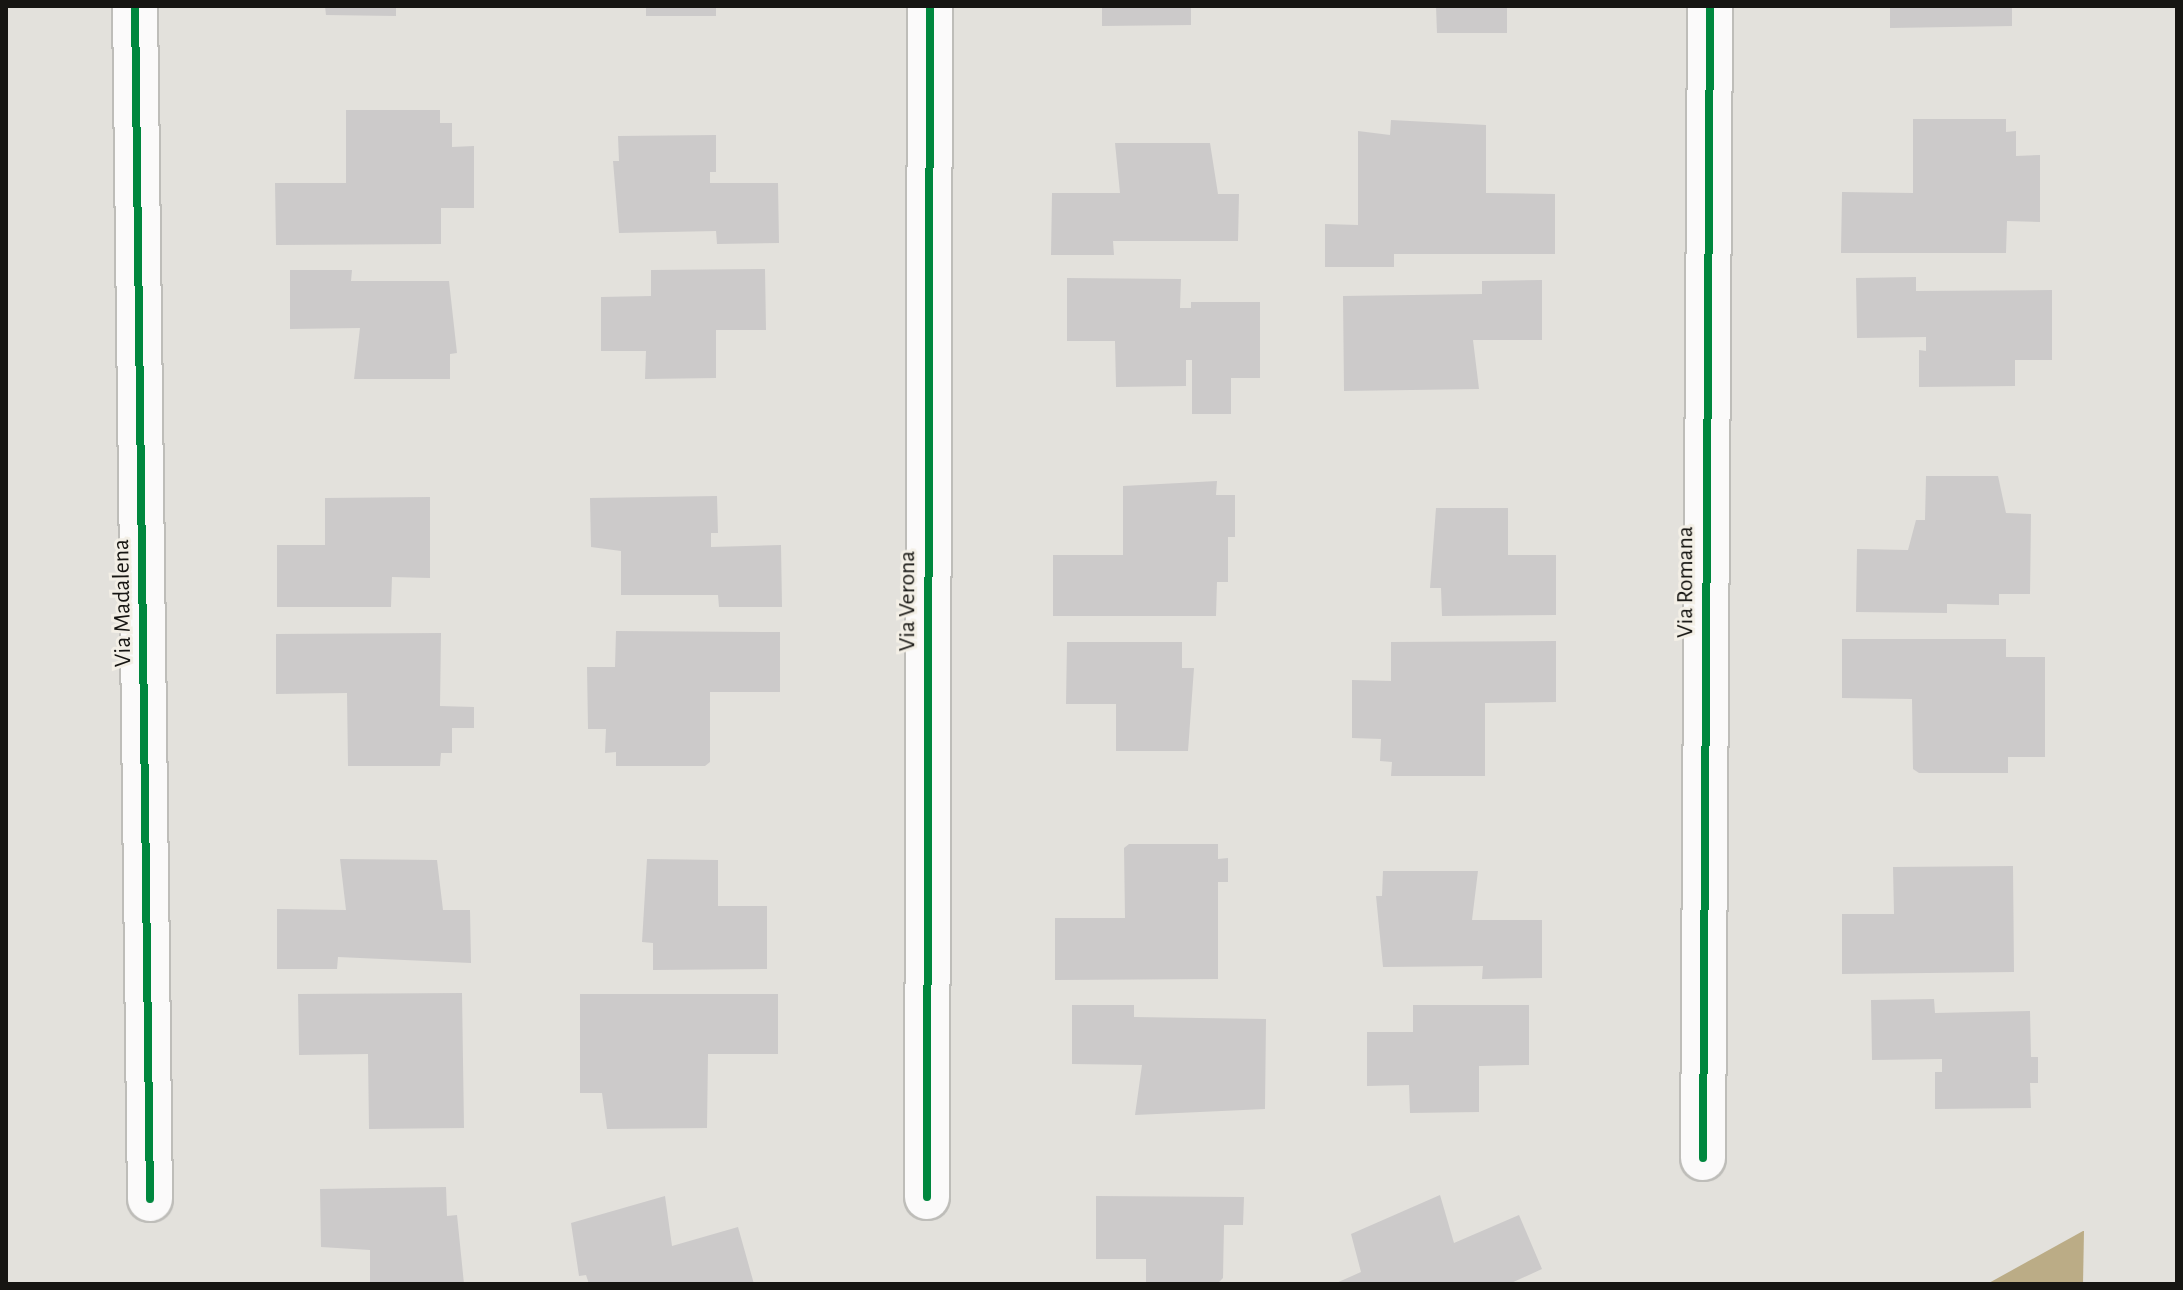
<!DOCTYPE html>
<html>
<head>
<meta charset="utf-8">
<style>
	body { margin:0 }
	#map { position:relative; width:2183px; height:1290px; overflow:hidden; background:#e3e1dc; font-family:"Alegreya Sans",sans-serif }
	div>[style] { position:absolute }
	[style*='--x'] { left:calc(var(--x)*1px); top:calc(var(--y)*1px); width:calc(var(--w)*1px); rotate:calc(var(--a)*1deg) }
	.water>* { inset:0; background:#bbac86 }
	.building>* { inset:0; background:#cccaca }
	.roads { filter:drop-shadow(2px 0 #bebdb9) drop-shadow(-2px 0 #bebdb9) drop-shadow(0 2px #bebdb9) drop-shadow(0 -2px #bebdb9) }
	.minor>* { height:44px; margin:-22px; padding:0 22px; transform-origin:22px; border-radius:22px; background:#fbfafa }
	.cycleway>* { height:8px; margin:-4px; padding:0 4px; transform-origin:4px; border-radius:4px; background:#00873e }
	span { translate:-50% -50%; white-space:nowrap; text-align:center; line-height:1.15; -webkit-text-stroke:6px #f3efe6; paint-order:stroke }
	.street-label { font-size:24px; color:#161512 }
	.frame { position:absolute; inset:0; border:8px solid #161512; pointer-events:none }
</style>
</head>
<body>
<div id="map">
	<div class="water">
		<div style="clip-path:polygon(2084px 1231px,2083px 1284px,1987px 1284px,2083px 1231px)"></div>
	</div>
	<div class="building">
		<div style="clip-path:polygon(325px 6px,396px 6px,396px 16px,326px 15px)"></div>
		<div style="clip-path:polygon(646px 6px,716px 6px,716px 16px,646px 16px)"></div>
		<div style="clip-path:polygon(1102px 6px,1191px 6px,1191px 25px,1102px 26px)"></div>
		<div style="clip-path:polygon(1436px 6px,1507px 6px,1507px 33px,1437px 33px)"></div>
		<div style="clip-path:polygon(1890px 6px,2012px 6px,2012px 26px,1890px 28px)"></div>
		<div style="clip-path:polygon(346px 110px,440px 110px,440px 123px,452px 123px,452px 147px,474px 146px,474px 208px,441px 208px,441px 244px,276px 245px,275px 183px,346px 183px)"></div>
		<div style="clip-path:polygon(1913px 119px,2006px 119px,2006px 132px,2016px 131px,2016px 156px,2040px 155px,2040px 222px,2007px 221px,2006px 253px,1841px 253px,1842px 192px,1913px 193px)"></div>
		<div style="clip-path:polygon(1391px 120px,1486px 125px,1486px 193px,1555px 194px,1555px 254px,1394px 254px,1394px 267px,1325px 267px,1325px 224px,1358px 225px,1358px 131px,1390px 135px)"></div>
		<div style="clip-path:polygon(716px 135px,716px 172px,710px 172px,710px 183px,778px 183px,779px 243px,717px 244px,716px 231px,619px 233px,613px 161px,619px 161px,618px 136px)"></div>
		<div style="clip-path:polygon(1115px 143px,1210px 143px,1218px 194px,1239px 194px,1238px 241px,1113px 241px,1114px 255px,1051px 255px,1052px 193px,1120px 193px)"></div>
		<div style="clip-path:polygon(765px 269px,766px 330px,716px 330px,716px 378px,645px 379px,646px 351px,601px 351px,601px 297px,651px 296px,651px 270px)"></div>
		<div style="clip-path:polygon(290px 270px,352px 270px,351px 281px,449px 281px,457px 353px,450px 354px,450px 379px,354px 379px,360px 328px,290px 329px)"></div>
		<div style="clip-path:polygon(1916px 277px,1916px 291px,2052px 290px,2052px 360px,2015px 360px,2015px 386px,1919px 387px,1919px 350px,1926px 351px,1926px 337px,1857px 338px,1856px 278px)"></div>
		<div style="clip-path:polygon(1067px 278px,1181px 279px,1180px 308px,1191px 308px,1191px 302px,1260px 302px,1260px 378px,1231px 378px,1231px 414px,1192px 414px,1192px 360px,1186px 360px,1186px 386px,1116px 387px,1115px 341px,1067px 341px)"></div>
		<div style="clip-path:polygon(1542px 280px,1542px 340px,1473px 340px,1479px 389px,1344px 391px,1343px 296px,1482px 294px,1482px 281px)"></div>
		<div style="clip-path:polygon(1926px 476px,1998px 476px,2006px 513px,2031px 514px,2030px 594px,1999px 594px,1999px 605px,1947px 604px,1947px 613px,1856px 612px,1857px 549px,1908px 550px,1916px 520px,1925px 520px)"></div>
		<div style="clip-path:polygon(1217px 481px,1216px 495px,1235px 495px,1235px 537px,1228px 537px,1228px 582px,1217px 582px,1216px 616px,1053px 616px,1053px 555px,1123px 555px,1123px 486px)"></div>
		<div style="clip-path:polygon(717px 496px,718px 533px,711px 533px,711px 547px,781px 545px,782px 607px,719px 607px,718px 595px,621px 595px,621px 551px,591px 547px,590px 498px)"></div>
		<div style="clip-path:polygon(430px 497px,430px 578px,392px 577px,391px 607px,277px 607px,277px 545px,325px 545px,325px 498px)"></div>
		<div style="clip-path:polygon(1436px 508px,1508px 508px,1508px 555px,1556px 555px,1556px 615px,1442px 616px,1441px 588px,1430px 588px)"></div>
		<div style="clip-path:polygon(616px 631px,780px 632px,780px 692px,710px 692px,710px 762px,705px 766px,616px 766px,616px 752px,605px 753px,606px 729px,588px 729px,587px 667px,615px 667px)"></div>
		<div style="clip-path:polygon(441px 633px,440px 706px,474px 707px,474px 728px,452px 728px,452px 753px,441px 753px,440px 766px,348px 766px,347px 693px,276px 694px,276px 634px)"></div>
		<div style="clip-path:polygon(1842px 639px,2006px 639px,2006px 657px,2045px 657px,2045px 757px,2008px 757px,2008px 773px,1919px 773px,1913px 769px,1912px 699px,1842px 698px)"></div>
		<div style="clip-path:polygon(1556px 641px,1556px 702px,1485px 703px,1485px 776px,1391px 776px,1392px 762px,1380px 761px,1381px 739px,1352px 738px,1352px 680px,1391px 681px,1391px 642px)"></div>
		<div style="clip-path:polygon(1067px 642px,1182px 642px,1182px 668px,1194px 668px,1188px 751px,1116px 751px,1116px 704px,1066px 704px)"></div>
		<div style="clip-path:polygon(1129px 844px,1218px 844px,1218px 859px,1228px 858px,1228px 882px,1218px 882px,1218px 979px,1055px 980px,1055px 918px,1125px 918px,1124px 848px)"></div>
		<div style="clip-path:polygon(340px 859px,437px 860px,443px 910px,470px 910px,471px 963px,338px 957px,337px 969px,277px 969px,277px 909px,346px 910px)"></div>
		<div style="clip-path:polygon(647px 859px,718px 860px,718px 906px,767px 906px,767px 969px,653px 970px,653px 943px,642px 942px)"></div>
		<div style="clip-path:polygon(2013px 866px,2014px 972px,1842px 974px,1842px 914px,1894px 914px,1893px 867px)"></div>
		<div style="clip-path:polygon(1383px 871px,1478px 871px,1472px 920px,1542px 920px,1542px 978px,1482px 979px,1483px 966px,1383px 967px,1376px 896px,1382px 896px)"></div>
		<div style="clip-path:polygon(462px 993px,464px 1128px,369px 1129px,368px 1054px,299px 1055px,298px 994px)"></div>
		<div style="clip-path:polygon(580px 994px,778px 994px,778px 1054px,708px 1054px,707px 1128px,607px 1129px,602px 1093px,580px 1093px)"></div>
		<div style="clip-path:polygon(1934px 999px,1935px 1013px,2030px 1011px,2031px 1057px,2038px 1057px,2038px 1083px,2030px 1083px,2031px 1108px,1935px 1109px,1935px 1072px,1942px 1072px,1942px 1059px,1872px 1060px,1871px 1000px)"></div>
		<div style="clip-path:polygon(1072px 1005px,1134px 1005px,1134px 1017px,1266px 1019px,1265px 1109px,1135px 1115px,1142px 1065px,1072px 1064px)"></div>
		<div style="clip-path:polygon(1413px 1005px,1529px 1005px,1529px 1065px,1479px 1066px,1479px 1112px,1410px 1113px,1409px 1085px,1367px 1086px,1367px 1032px,1413px 1032px)"></div>
		<div style="clip-path:polygon(446px 1187px,447px 1216px,457px 1215px,464px 1284px,370px 1284px,370px 1250px,321px 1247px,320px 1189px)"></div>
		<div style="clip-path:polygon(1440px 1195px,1454px 1243px,1519px 1215px,1542px 1269px,1509px 1284px,1334px 1284px,1361px 1272px,1351px 1234px)"></div>
		<div style="clip-path:polygon(665px 1196px,672px 1246px,738px 1227px,754px 1284px,589px 1284px,586px 1275px,579px 1276px,571px 1223px)"></div>
		<div style="clip-path:polygon(1096px 1196px,1244px 1197px,1243px 1225px,1224px 1225px,1223px 1278px,1217px 1284px,1146px 1284px,1146px 1259px,1096px 1259px)"></div>
	</div>
	<div class="roads">
		<div class="minor">
			<div style="--x:135;--y:6;--w:1193;--a:89.28"></div>
			<div style="--x:1703;--y:1158;--w:1152;--a:-89.65"></div>
			<div style="--x:927;--y:1197;--w:1191;--a:-89.86"></div>
		</div>
	</div>
	<div class="cycleway">
		<div style="--x:135;--y:6;--w:1193;--a:89.28"></div>
		<div style="--x:1703;--y:1158;--w:1152;--a:-89.65"></div>
		<div style="--x:927;--y:1197;--w:1191;--a:-89.86"></div>
	</div>
	<div class="street-label">
		<span style="left:1686px;top:582px;rotate:-90deg">Via Romana</span>
		<span style="left:908px;top:601px;rotate:-90deg">Via Verona</span>
		<span style="left:123px;top:603px;rotate:-91deg">Via Madalena</span>
	</div>
	<div class="frame"></div>
</div>
</body>
</html>
